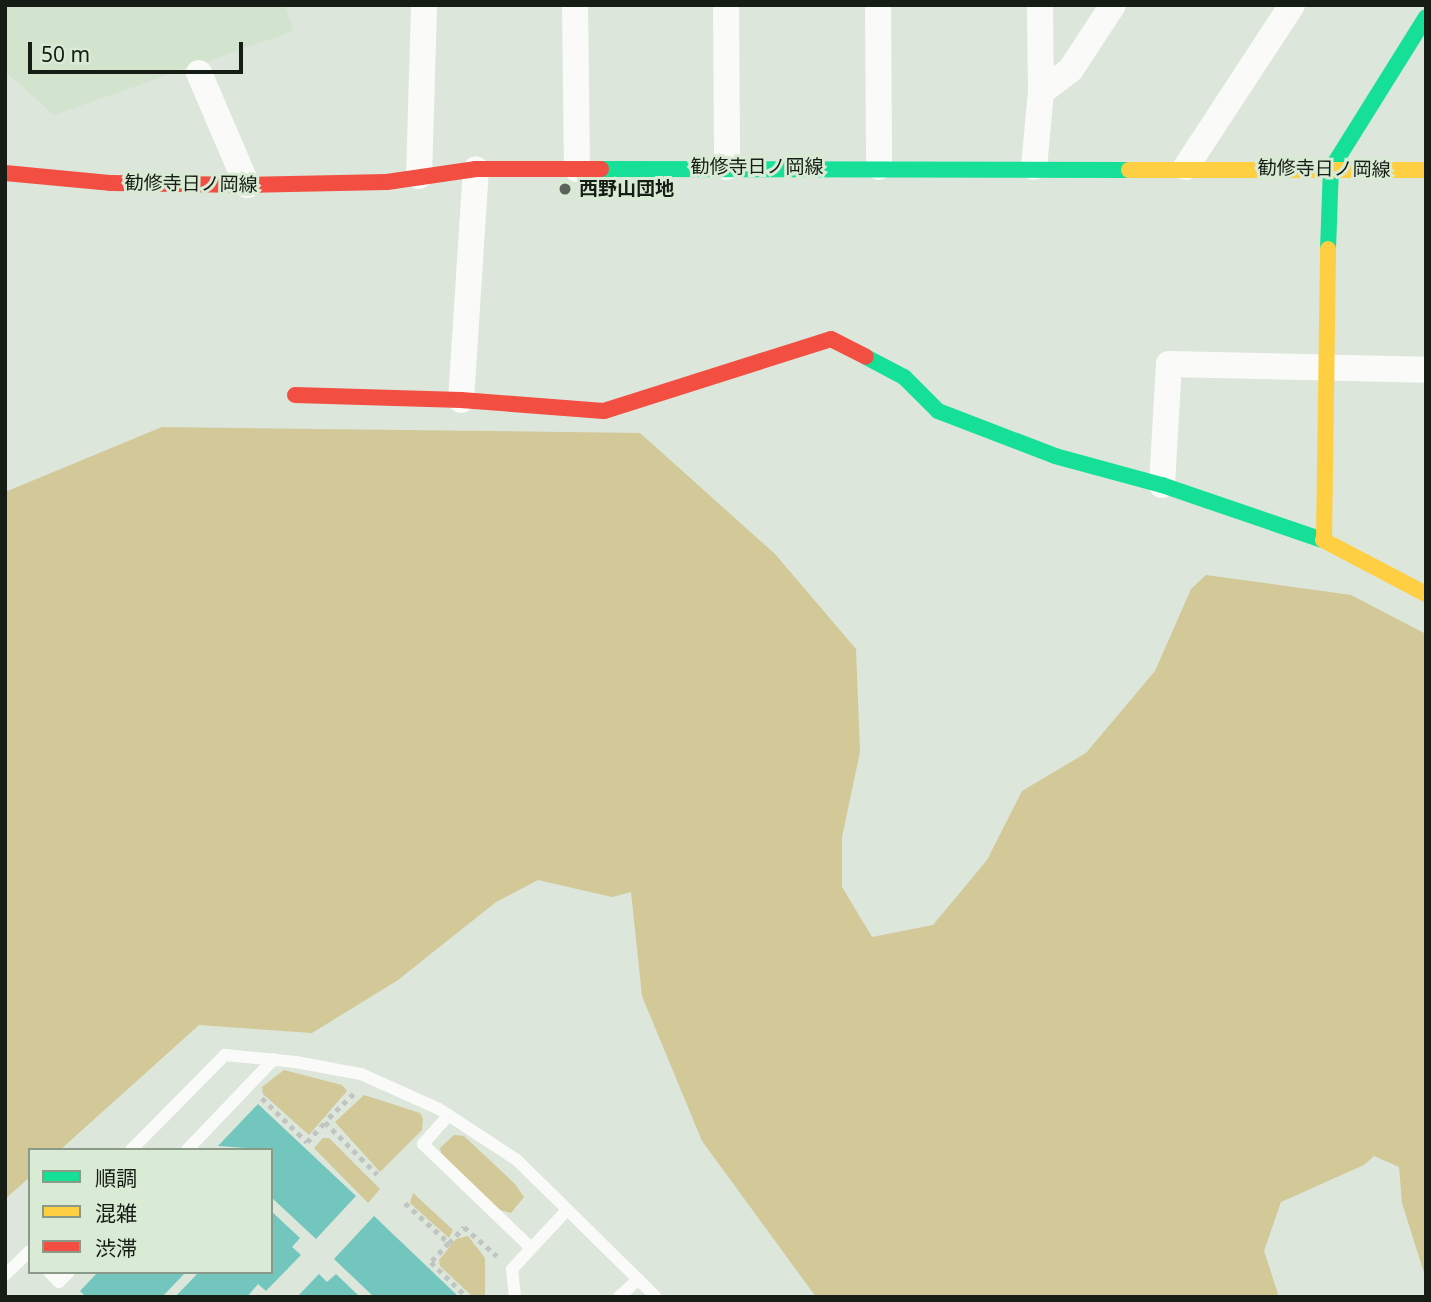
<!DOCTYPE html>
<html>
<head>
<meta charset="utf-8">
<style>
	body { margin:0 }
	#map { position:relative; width:1431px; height:1302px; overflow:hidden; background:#dce6da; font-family:"Noto Sans","Noto Sans JP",sans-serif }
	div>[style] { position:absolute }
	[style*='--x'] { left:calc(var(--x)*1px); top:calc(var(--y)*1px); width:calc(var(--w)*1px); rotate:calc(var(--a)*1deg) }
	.built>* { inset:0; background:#d2e3ce }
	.forest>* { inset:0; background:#d2c898 }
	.water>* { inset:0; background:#73c6be }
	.path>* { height:4.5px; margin-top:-2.25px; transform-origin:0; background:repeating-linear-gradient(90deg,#c1c5c1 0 5px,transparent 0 10px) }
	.lane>* { height:12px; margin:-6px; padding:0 6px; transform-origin:6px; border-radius:6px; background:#fafbf9 }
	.street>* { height:26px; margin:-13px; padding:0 13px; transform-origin:13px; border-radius:13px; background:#fafbf9 }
	.fast>* { height:16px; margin:-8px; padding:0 8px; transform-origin:8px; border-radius:8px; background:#16e098 }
	.slow>* { height:16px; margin:-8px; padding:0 8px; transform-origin:8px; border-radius:8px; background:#ffcf43 }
	.jam>* { height:16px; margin:-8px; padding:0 8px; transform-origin:8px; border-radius:8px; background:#f24e42 }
	.dots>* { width:19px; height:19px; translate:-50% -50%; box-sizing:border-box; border:4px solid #d9ebd5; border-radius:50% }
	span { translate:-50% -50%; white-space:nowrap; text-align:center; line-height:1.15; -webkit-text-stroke:6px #d9ebd5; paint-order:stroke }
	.street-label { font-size:19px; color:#161d15 }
	.poi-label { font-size:19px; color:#161d15; font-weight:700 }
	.left { translate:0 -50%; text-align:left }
	.frame { position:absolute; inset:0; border:7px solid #161d15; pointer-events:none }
	.legend { position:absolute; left:28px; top:1148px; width:245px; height:126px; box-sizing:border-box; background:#d9ebd5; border:2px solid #8b9988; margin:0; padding:9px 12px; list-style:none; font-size:21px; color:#161d15 }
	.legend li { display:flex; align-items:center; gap:14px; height:35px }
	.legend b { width:35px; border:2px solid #8b9988 }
	.scale { position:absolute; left:28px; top:42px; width:215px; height:32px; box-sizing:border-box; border:4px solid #161d15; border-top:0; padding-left:9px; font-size:21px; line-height:24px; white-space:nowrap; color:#161d15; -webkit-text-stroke:5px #d9ebd5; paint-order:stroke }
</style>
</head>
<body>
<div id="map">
	<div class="built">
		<div style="clip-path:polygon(5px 5px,285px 5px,293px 31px,54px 115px,5px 71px)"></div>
	</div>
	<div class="forest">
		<div style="clip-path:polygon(162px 427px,640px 433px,775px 554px,856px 649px,860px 752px,842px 837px,842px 887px,872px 937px,933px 925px,987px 860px,1022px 791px,1086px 753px,1155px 671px,1191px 589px,1206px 575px,1351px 595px,1426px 634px,1426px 1279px,1402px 1203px,1399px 1167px,1374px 1156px,1364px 1165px,1281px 1202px,1264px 1251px,1279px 1297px,816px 1297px,702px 1141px,642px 996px,631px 892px,612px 897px,538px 880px,496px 902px,398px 980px,312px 1033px,199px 1025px,60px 1150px,30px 1150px,30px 1177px,5px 1199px,5px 492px)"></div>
		<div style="clip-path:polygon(284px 1070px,342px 1085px,347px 1091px,309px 1135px,263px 1094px,262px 1087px)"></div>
		<div style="clip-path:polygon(364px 1095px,420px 1113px,423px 1119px,422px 1130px,380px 1172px,335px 1122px)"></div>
		<div style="clip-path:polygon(454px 1135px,464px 1136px,515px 1184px,524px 1197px,511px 1213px,500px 1210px,442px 1156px,440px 1148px)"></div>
		<div style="clip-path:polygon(323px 1138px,329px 1138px,380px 1189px,368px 1203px,314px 1148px)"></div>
		<div style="clip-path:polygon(413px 1193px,453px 1230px,449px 1238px,410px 1203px)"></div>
		<div style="clip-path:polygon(468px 1236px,485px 1258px,485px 1297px,473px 1297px,440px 1266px,439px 1260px,456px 1239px)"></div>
	</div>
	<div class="water">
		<div style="clip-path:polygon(258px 1104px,356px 1196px,316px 1239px,271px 1197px,271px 1150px,218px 1146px)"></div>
		<div style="clip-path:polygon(271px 1211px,300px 1238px,292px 1247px,301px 1255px,266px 1291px,258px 1284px,247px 1297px,175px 1297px,199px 1272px,271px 1272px)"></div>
		<div style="clip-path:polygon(374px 1216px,459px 1297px,374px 1297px,334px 1259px)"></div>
		<div style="clip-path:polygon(98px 1272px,186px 1272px,162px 1297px,86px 1297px,80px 1291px)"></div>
		<div style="clip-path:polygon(319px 1274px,327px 1282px,336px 1274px,360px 1297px,297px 1297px)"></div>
	</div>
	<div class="path">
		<div style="--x:354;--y:1094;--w:40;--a:136"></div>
		<div style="--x:325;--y:1122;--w:74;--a:45"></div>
		<div style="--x:262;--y:1098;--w:63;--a:44.4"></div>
		<div style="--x:307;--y:1142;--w:27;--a:-48"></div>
		<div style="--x:405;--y:1203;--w:59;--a:42.3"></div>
		<div style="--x:449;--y:1243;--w:26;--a:133"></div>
		<div style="--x:431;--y:1262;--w:50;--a:44.2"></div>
		<div style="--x:449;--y:1243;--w:22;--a:-47"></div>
		<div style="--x:464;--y:1227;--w:44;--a:41.3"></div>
	</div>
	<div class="lane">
		<div style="--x:449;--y:1115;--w:39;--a:132"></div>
		<div style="--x:423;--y:1144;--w:150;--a:43.9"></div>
		<div style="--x:131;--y:1150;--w:134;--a:-45.3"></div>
		<div style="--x:225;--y:1055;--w:71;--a:5.6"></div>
		<div style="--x:296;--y:1062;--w:66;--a:10.5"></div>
		<div style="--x:361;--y:1074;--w:85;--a:24.2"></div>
		<div style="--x:439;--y:1109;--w:93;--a:33.2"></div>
		<div style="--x:517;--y:1160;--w:195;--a:44.6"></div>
		<div style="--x:187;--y:1150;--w:126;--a:-46.3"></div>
		<div style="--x:49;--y:1272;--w:14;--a:45"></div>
		<div style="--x:59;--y:1282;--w:14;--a:-45"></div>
		<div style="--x:5;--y:1275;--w:35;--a:-44"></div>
		<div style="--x:515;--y:1297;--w:28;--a:-96"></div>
		<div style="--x:512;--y:1269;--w:81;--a:-47"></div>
		<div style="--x:619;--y:1297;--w:26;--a:-43"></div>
	</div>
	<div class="street">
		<div style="--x:575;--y:5;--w:164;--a:89.3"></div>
		<div style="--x:726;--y:5;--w:162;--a:89.6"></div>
		<div style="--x:878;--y:5;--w:162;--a:89.6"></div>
		<div style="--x:199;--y:73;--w:122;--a:66.8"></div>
		<div style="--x:1041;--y:92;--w:38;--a:-37"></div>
		<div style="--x:1071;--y:69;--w:77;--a:-56.7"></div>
		<div style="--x:1034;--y:167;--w:75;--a:-84.7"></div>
		<div style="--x:1041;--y:92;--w:87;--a:-90.7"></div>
		<div style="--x:1186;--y:167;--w:194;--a:-56.8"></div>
		<div style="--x:419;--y:176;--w:171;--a:-88.3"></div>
		<div style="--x:461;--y:400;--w:231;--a:-86.3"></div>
		<div style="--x:1162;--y:485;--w:121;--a:-86.7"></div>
		<div style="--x:1169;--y:364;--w:257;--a:1.3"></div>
	</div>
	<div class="fast">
		<div style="--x:601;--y:169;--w:528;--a:0.11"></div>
		<div style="--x:1328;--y:249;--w:80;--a:-87.9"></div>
		<div style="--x:1331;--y:169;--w:179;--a:-58"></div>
		<div style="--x:866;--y:357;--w:43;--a:27.8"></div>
		<div style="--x:904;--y:377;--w:48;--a:45"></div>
		<div style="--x:938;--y:411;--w:125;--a:21"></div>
		<div style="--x:1055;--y:456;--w:111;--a:15.2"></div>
		<div style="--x:1162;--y:485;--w:170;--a:18.9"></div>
	</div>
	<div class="slow">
		<div style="--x:1129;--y:170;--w:297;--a:0"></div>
		<div style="--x:1323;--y:540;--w:116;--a:27.7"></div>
		<div style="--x:1324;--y:540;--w:291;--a:-89.2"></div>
	</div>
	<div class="jam">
		<div style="--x:5;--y:173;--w:105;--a:5.4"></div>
		<div style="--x:110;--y:183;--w:137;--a:0.8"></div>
		<div style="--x:247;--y:185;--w:140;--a:-1.2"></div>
		<div style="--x:387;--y:182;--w:90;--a:-8.3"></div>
		<div style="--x:476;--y:169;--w:125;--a:0"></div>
		<div style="--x:295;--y:395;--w:166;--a:1.7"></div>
		<div style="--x:461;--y:400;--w:143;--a:4.4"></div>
		<div style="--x:604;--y:411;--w:238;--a:-17.6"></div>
		<div style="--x:831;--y:339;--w:39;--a:27"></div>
	</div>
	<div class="dots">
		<div style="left:565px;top:189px;background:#5b635a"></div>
	</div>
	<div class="street-label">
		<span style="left:757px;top:167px">勧修寺日ノ岡線</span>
		<span style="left:1324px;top:169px;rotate:1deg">勧修寺日ノ岡線</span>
		<span style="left:191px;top:184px;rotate:1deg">勧修寺日ノ岡線</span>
	</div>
	<div class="poi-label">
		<span class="left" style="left:579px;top:189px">西野山団地</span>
	</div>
	<div class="frame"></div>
	<ul class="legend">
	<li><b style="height:9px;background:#16e098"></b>順調</li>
	<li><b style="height:9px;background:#ffcf43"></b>混雑</li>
	<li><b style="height:9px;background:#f24e42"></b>渋滞</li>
	</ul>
	<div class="scale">50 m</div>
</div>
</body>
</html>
